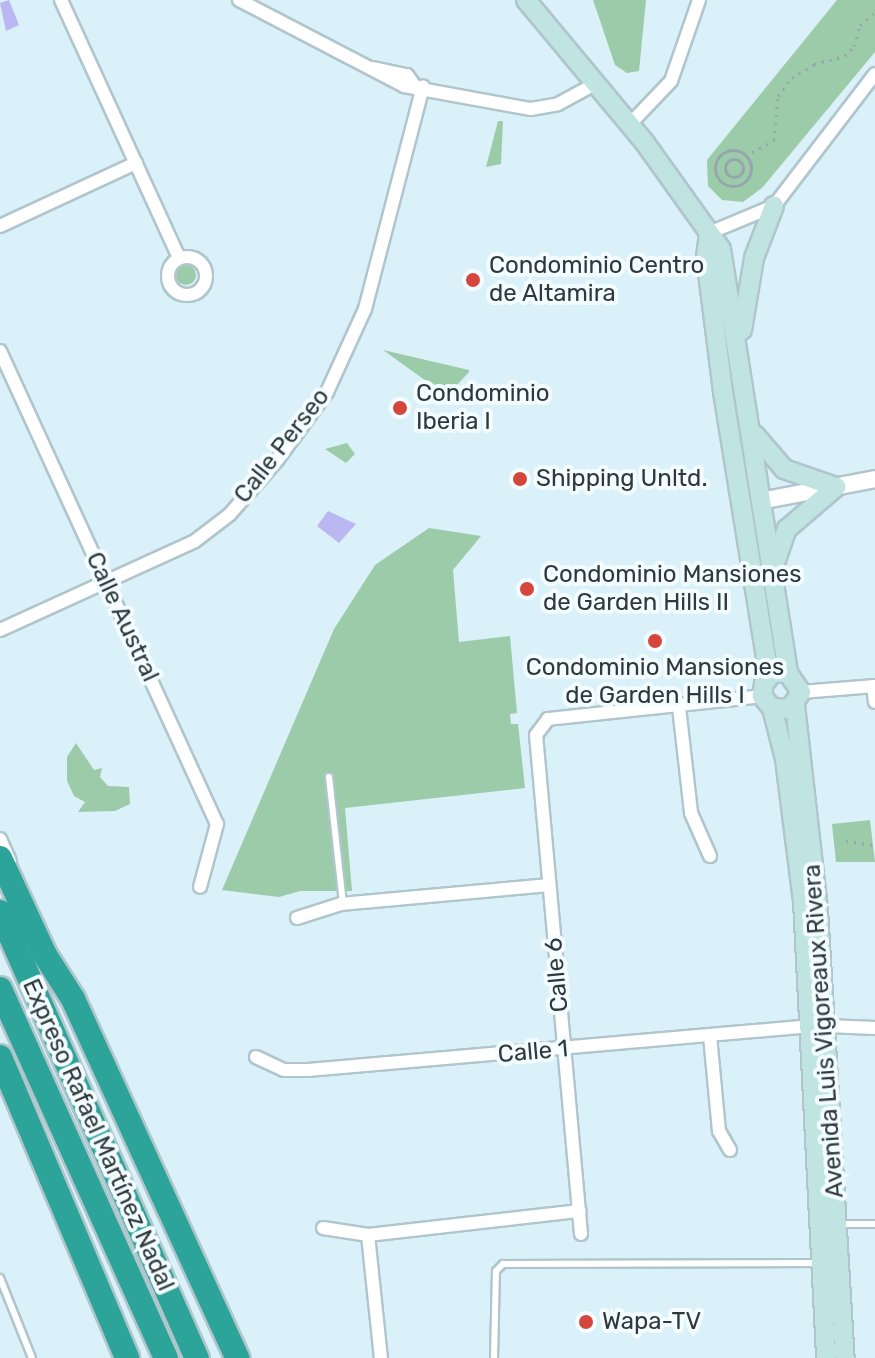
<!DOCTYPE html>
<html>
<head>
<meta charset="utf-8">
<style>
	body { margin:0 }
	#map { position:relative; width:875px; height:1358px; overflow:hidden; background:#dbf1f9; font-family:Rubik,sans-serif }
	div>[style] { position:absolute }
	[style*='--x'] { left:calc(var(--x)*1px); top:calc(var(--y)*1px); width:calc(var(--w)*1px); rotate:calc(var(--a)*1deg) }
	.green>* { inset:0; background:#9ccba9 }
	.round { border-radius:50% }
	.water>* { inset:0; background:#bbb7f2 }
	.path>* { height:3px; margin-top:-1.5px; transform-origin:0; background:repeating-linear-gradient(90deg,#95a6ac 0 2px,transparent 0 8px) }
	.path>.ring { margin:-1.5px; padding:0; box-sizing:content-box; background:none; border:3px solid #95a6ac; border-radius:50% }
	.roads { filter:drop-shadow(2px 0 #b0c5cc) drop-shadow(-2px 0 #b0c5cc) drop-shadow(0 2px #b0c5cc) drop-shadow(0 -2px #b0c5cc) }
	.service>* { height:6px; margin:-3px; padding:0 3px; transform-origin:3px; border-radius:3px; background:#fff }
	.minor>* { height:12px; margin:-6px; padding:0 6px; transform-origin:6px; border-radius:6px; background:#fff }
	.minor>.ring { margin:-6px; padding:0; box-sizing:content-box; background:none; border:12px solid #fff; border-radius:50% }
	.tertiary>* { height:16px; margin:-8px; padding:0 8px; transform-origin:8px; border-radius:8px; background:#fff }
	.secondary>* { height:18px; margin:-9px; padding:0 9px; transform-origin:9px; border-radius:9px; background:#c0e4e1 }
	.motorway>* { height:24px; margin:-12px; padding:0 12px; transform-origin:12px; border-radius:12px; background:#2da49a }
	.dots>* { width:22px; height:22px; translate:-50% -50%; box-sizing:border-box; border:4px solid #f3fcff; border-radius:50% }
	span { translate:-50% -50%; white-space:nowrap; text-align:center; line-height:1.15; -webkit-text-stroke:8px #f3fcff; paint-order:stroke }
	.poi-label { font-size:24px; color:#2f383b }
	.left { translate:0 -50%; text-align:left }
	.street-label { font-size:24px; color:#2f383b }
</style>
</head>
<body>
<div id="map">
	<div class="green">
		<div style="clip-path:polygon(593px 0,646px 0,639px 71px,627px 73px,615px 65px)"></div>
		<div style="clip-path:polygon(837px 0,875px 0,875px 52px,762px 188px,743px 202px,722px 200px,708px 186px,707px 160px)"></div>
		<div style="clip-path:polygon(498px 121px,503px 121px,501px 164px,486px 167px)"></div>
		<div class="round" style="left:176px;top:265px;width:20px;height:20px"></div>
		<div style="clip-path:polygon(383px 350px,469px 370px,469px 372px,447px 396px)"></div>
		<div style="clip-path:polygon(347px 443px,355px 454px,346px 463px,325px 449px)"></div>
		<div style="clip-path:polygon(429px 528px,481px 536px,453px 570px,459px 642px,510px 636px,517px 713px,510px 714px,511px 724px,518px 724px,525px 788px,345px 808px,352px 891px,300px 891px,279px 897px,222px 890px,334px 629px,375px 565px)"></div>
		<div style="clip-path:polygon(76px 743px,94px 770px,102px 768px,100px 777px,108px 786px,129px 787px,130px 804px,115px 811px,78px 812px,85px 802px,74px 796px,67px 781px,67px 757px)"></div>
		<div style="clip-path:polygon(870px 820px,875px 862px,836px 862px,832px 824px)"></div>
	</div>
	<div class="water">
		<div style="clip-path:polygon(9px 0,19px 25px,6px 31px,0 3px)"></div>
		<div style="clip-path:polygon(328px 511px,356px 524px,339px 543px,317px 526px)"></div>
	</div>
	<div class="path">
		<div class="ring" style="left:715px;top:150px;width:33px;height:33px"></div>
		<div class="ring" style="left:725px;top:159px;width:15px;height:15px"></div>
		<div style="--x:738;--y:160;--w:41;--a:-29.1"></div>
		<div style="--x:774;--y:140;--w:44;--a:-84.8"></div>
		<div style="--x:778;--y:96;--w:23;--a:-52"></div>
		<div style="--x:792;--y:78;--w:26;--a:-32"></div>
		<div style="--x:814;--y:64;--w:32;--a:-14"></div>
		<div style="--x:845;--y:56;--w:13;--a:-48"></div>
		<div style="--x:854;--y:46;--w:22;--a:-74"></div>
		<div style="--x:860;--y:25;--w:20;--a:-41"></div>
		<div style="--x:846;--y:841;--w:29;--a:8"></div>
	</div>
	<div class="roads">
		<div class="service">
			<div style="--x:329;--y:777;--w:128;--a:83.7"></div>
			<div style="--x:838;--y:1224;--w:37;--a:0"></div>
			<div style="--x:0;--y:1278;--w:86;--a:68.2"></div>
			<div style="--x:494;--y:1358;--w:87;--a:-88.7"></div>
			<div style="--x:496;--y:1271;--w:10;--a:-45"></div>
			<div style="--x:503;--y:1264;--w:315;--a:-0.2"></div>
		</div>
		<div class="minor">
			<div style="--x:61;--y:0;--w:284;--a:65.4"></div>
			<div style="--x:239;--y:0;--w:186;--a:27.5"></div>
			<div style="--x:404;--y:86;--w:129;--a:10.3"></div>
			<div style="--x:531;--y:109;--w:27;--a:-10"></div>
			<div style="--x:558;--y:104;--w:42;--a:-28.4"></div>
			<div style="--x:373;--y:68;--w:35;--a:12"></div>
			<div style="--x:407;--y:75;--w:14;--a:54"></div>
			<div style="--x:630;--y:124;--w:59;--a:-46.4"></div>
			<div style="--x:671;--y:81;--w:86;--a:-70.9"></div>
			<div style="--x:0;--y:226;--w:150;--a:-24.9"></div>
			<div style="--x:709;--y:233;--w:70;--a:-22.6"></div>
			<div style="--x:774;--y:206;--w:166;--a:-52.6"></div>
			<div class="ring" style="left:168px;top:257px;width:26px;height:26px"></div>
			<div style="--x:0;--y:351;--w:520;--a:65.36"></div>
			<div style="--x:217;--y:824;--w:65;--a:105.1"></div>
			<div style="--x:0;--y:630;--w:214;--a:-24.5"></div>
			<div style="--x:195;--y:541;--w:44;--a:-37.6"></div>
			<div style="--x:230;--y:514;--w:73;--a:-48.9"></div>
			<div style="--x:278;--y:459;--w:83;--a:-53.8"></div>
			<div style="--x:327;--y:392;--w:91;--a:-65.4"></div>
			<div style="--x:365;--y:309;--w:230;--a:-75.4"></div>
			<div style="--x:873;--y:686;--w:16;--a:83"></div>
			<div style="--x:801;--y:692;--w:74;--a:-4.6"></div>
			<div style="--x:679;--y:707;--w:107;--a:83.5"></div>
			<div style="--x:691;--y:813;--w:47;--a:66.2"></div>
			<div style="--x:0;--y:839;--w:24;--a:66"></div>
			<div style="--x:297;--y:918;--w:46;--a:-17.7"></div>
			<div style="--x:341;--y:904;--w:209;--a:-5.2"></div>
			<div style="--x:827;--y:1026;--w:48;--a:2.4"></div>
			<div style="--x:710;--y:1036;--w:95;--a:84.6"></div>
			<div style="--x:719;--y:1131;--w:22;--a:60"></div>
			<div style="--x:256;--y:1057;--w:31;--a:25"></div>
			<div style="--x:284;--y:1070;--w:24;--a:0"></div>
			<div style="--x:308;--y:1070;--w:506;--a:-4.99"></div>
			<div style="--x:323;--y:1228;--w:46;--a:8.8"></div>
			<div style="--x:368;--y:1235;--w:213;--a:-6.5"></div>
			<div style="--x:581;--y:1234;--w:501;--a:-95.15"></div>
			<div style="--x:536;--y:735;--w:20;--a:-53"></div>
			<div style="--x:548;--y:719;--w:215;--a:-6.1"></div>
			<div style="--x:368;--y:1235;--w:124;--a:84"></div>
		</div>
		<div class="tertiary">
			<div style="--x:760;--y:501;--w:117;--a:-10.8"></div>
		</div>
		<div class="secondary">
			<div style="--x:526;--y:0;--w:186;--a:50.2"></div>
			<div style="--x:645;--y:143;--w:130;--a:54.4"></div>
			<div style="--x:721;--y:249;--w:429;--a:81"></div>
			<div style="--x:788;--y:673;--w:23;--a:56"></div>
			<div style="--x:801;--y:692;--w:20;--a:123"></div>
			<div style="--x:790;--y:709;--w:18;--a:-177"></div>
			<div style="--x:772;--y:708;--w:16;--a:-130"></div>
			<div style="--x:762;--y:696;--w:13;--a:-81"></div>
			<div style="--x:764;--y:683;--w:13;--a:-48"></div>
			<div style="--x:773;--y:673;--w:15;--a:0"></div>
			<div style="--x:709;--y:233;--w:24;--a:97"></div>
			<div style="--x:706;--y:257;--w:136;--a:82.8"></div>
			<div style="--x:723;--y:392;--w:288;--a:80.8"></div>
			<div style="--x:742;--y:330;--w:73;--a:-80.5"></div>
			<div style="--x:754;--y:258;--w:56;--a:-69"></div>
			<div style="--x:755;--y:435;--w:45;--a:49.5"></div>
			<div style="--x:784;--y:469;--w:55;--a:19.1"></div>
			<div style="--x:775;--y:563;--w:36;--a:-71"></div>
			<div style="--x:787;--y:529;--w:65;--a:-40.6"></div>
			<div style="--x:795;--y:705;--w:206;--a:83.6"></div>
			<div style="--x:818;--y:910;--w:449;--a:86.6"></div>
			<div style="--x:772;--y:708;--w:53;--a:75.7"></div>
			<div style="--x:785;--y:759;--w:143;--a:82.8"></div>
			<div style="--x:803;--y:901;--w:458;--a:87.1"></div>
		</div>
		<div class="motorway">
			<div style="--x:0;--y:858;--w:107;--a:65.1"></div>
			<div style="--x:45;--y:955;--w:52;--a:57.5"></div>
			<div style="--x:73;--y:999;--w:395;--a:65.4"></div>
			<div style="--x:0;--y:912;--w:488;--a:66.2"></div>
			<div style="--x:0;--y:989;--w:405;--a:65.8"></div>
			<div style="--x:0;--y:1057;--w:327;--a:67.1"></div>
		</div>
	</div>
	<div class="dots">
		<div style="left:473px;top:280px;background:#d5473c"></div>
		<div style="left:400px;top:408px;background:#d5473c"></div>
		<div style="left:520px;top:479px;background:#d5473c"></div>
		<div style="left:527px;top:589px;background:#d5473c"></div>
		<div style="left:655px;top:641px;background:#d5473c"></div>
		<div style="left:586px;top:1322px;background:#d5473c"></div>
	</div>
	<div class="poi-label">
		<span class="left" style="left:489px;top:280px">Condominio Centro<br>de Altamira</span>
		<span class="left" style="left:416px;top:408px">Condominio<br>Iberia I</span>
		<span class="left" style="left:536px;top:479px">Shipping Unltd.</span>
		<span class="left" style="left:543px;top:589px">Condominio Mansiones<br>de Garden Hills II</span>
		<span style="left:655px;top:682px">Condominio Mansiones<br>de Garden Hills I</span>
		<span class="left" style="left:602px;top:1322px">Wapa-TV</span>
	</div>
	<div class="street-label">
		<span style="left:282px;top:446px;rotate:-52deg">Calle Perseo</span>
		<span style="left:122px;top:617px;rotate:65deg">Calle Austral</span>
		<span style="left:557px;top:975px;rotate:-95deg">Calle 6</span>
		<span style="left:824px;top:1031px;rotate:-94deg">Avenida Luis Vigoreaux Rivera</span>
		<span style="left:533px;top:1052px;rotate:-5deg">Calle 1</span>
		<span style="left:98px;top:1135px;rotate:66deg">Expreso Rafael Martínez Nadal</span>
	</div>
</div>
</body>
</html>
